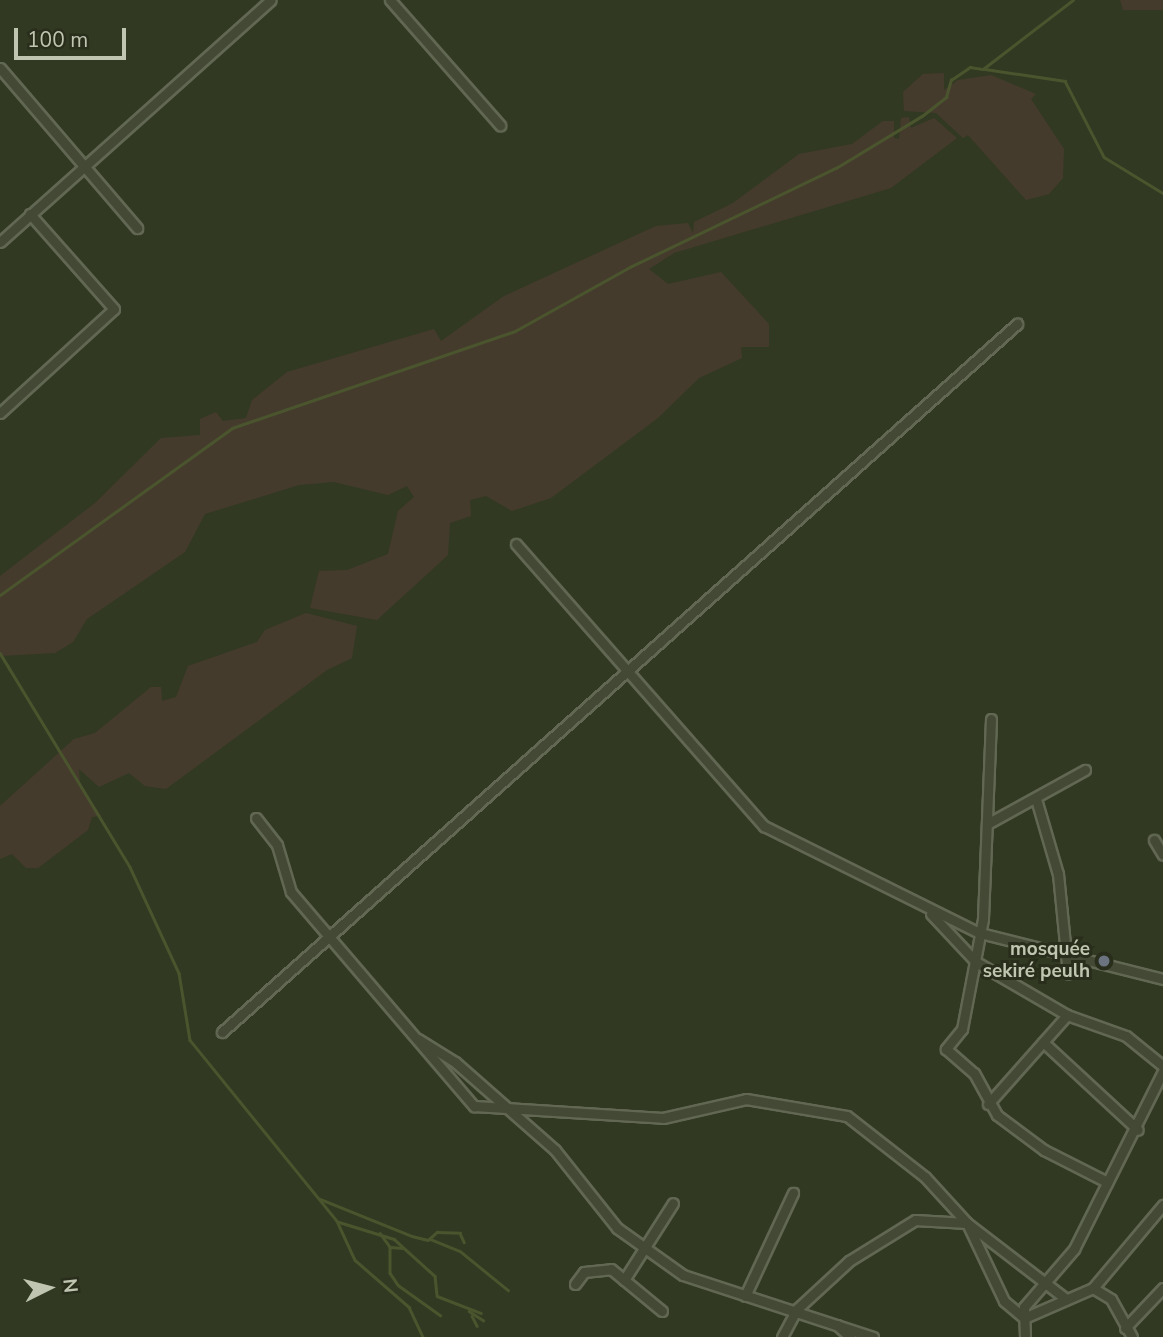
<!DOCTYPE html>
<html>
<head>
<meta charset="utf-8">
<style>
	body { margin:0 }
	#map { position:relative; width:1163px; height:1337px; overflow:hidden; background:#323922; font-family:"Nunito Sans",sans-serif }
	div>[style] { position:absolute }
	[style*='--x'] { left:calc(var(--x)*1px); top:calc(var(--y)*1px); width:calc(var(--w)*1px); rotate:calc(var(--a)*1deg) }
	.green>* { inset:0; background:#453b2d }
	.stream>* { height:2.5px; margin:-1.25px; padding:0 1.25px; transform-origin:1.25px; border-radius:1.25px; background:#4a552e }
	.roads { filter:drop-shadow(2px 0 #616753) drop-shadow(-2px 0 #616753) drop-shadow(0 2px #616753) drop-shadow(0 -2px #616753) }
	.minor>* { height:9px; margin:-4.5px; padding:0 4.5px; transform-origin:4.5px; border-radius:4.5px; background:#444935 }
	.dots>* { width:19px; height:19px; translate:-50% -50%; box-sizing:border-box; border:4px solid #282e1b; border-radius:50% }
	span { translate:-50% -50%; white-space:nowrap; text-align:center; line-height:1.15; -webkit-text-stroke:6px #282e1b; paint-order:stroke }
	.poi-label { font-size:19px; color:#bfc5b0; font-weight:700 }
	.right { translate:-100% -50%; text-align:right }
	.north { position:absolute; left:14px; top:1253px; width:70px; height:70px; -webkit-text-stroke:5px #282e1b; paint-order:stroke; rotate:84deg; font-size:19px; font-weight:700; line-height:28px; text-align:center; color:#bfc5b0 }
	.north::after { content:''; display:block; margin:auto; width:24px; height:32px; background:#bfc5b0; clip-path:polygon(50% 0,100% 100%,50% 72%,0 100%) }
	.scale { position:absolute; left:14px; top:28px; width:112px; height:32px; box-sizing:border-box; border:4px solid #bfc5b0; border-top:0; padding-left:9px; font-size:21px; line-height:24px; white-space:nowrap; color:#bfc5b0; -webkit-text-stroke:5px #282e1b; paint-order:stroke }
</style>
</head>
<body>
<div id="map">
	<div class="green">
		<div style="clip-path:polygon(1120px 0,1163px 0,1163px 10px,1123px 10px)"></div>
		<div style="clip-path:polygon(944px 73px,944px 90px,958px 80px,991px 75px,1036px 94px,1031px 99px,1064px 149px,1063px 178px,1049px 194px,1026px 200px,968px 135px,963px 138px,936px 113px,904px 111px,903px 92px,923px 74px)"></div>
		<div style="clip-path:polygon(909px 117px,911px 128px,934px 118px,957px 138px,891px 188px,674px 253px,649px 269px,668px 284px,721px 272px,769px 324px,769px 347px,741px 347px,742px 358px,699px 378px,658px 418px,551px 498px,512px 511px,486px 496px,470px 500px,471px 516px,450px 523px,448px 555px,377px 620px,310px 608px,319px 571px,347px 570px,388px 554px,398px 511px,414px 497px,407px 486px,388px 495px,334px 482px,299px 485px,205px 514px,185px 552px,87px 619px,73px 642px,55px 653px,0 656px,0 576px,95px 503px,161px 438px,200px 435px,200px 419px,216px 412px,223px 421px,246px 418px,252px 400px,287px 372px,434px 329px,441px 341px,504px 296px,656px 226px,688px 223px,693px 233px,694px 222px,733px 203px,799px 154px,852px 144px,883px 121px,894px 121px,894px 138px,899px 139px,901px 118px)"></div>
		<div style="clip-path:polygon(306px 613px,357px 626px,352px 658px,327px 670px,166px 789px,145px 786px,129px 773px,99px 787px,79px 769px,80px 783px,101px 816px,92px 817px,88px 830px,38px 868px,26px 868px,12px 854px,0 859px,0 806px,74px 739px,95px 733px,151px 687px,161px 687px,162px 701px,176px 697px,188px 666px,257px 642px,265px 630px)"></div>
	</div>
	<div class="stream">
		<div style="--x:985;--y:69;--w:81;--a:8.5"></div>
		<div style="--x:1065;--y:81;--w:85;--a:62.8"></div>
		<div style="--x:1104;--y:157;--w:69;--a:31.4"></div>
		<div style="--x:0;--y:595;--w:286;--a:-35.7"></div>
		<div style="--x:232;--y:428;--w:299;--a:-18.9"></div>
		<div style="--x:515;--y:331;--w:132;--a:-29.1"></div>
		<div style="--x:630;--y:267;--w:229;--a:-25.7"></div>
		<div style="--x:836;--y:168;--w:100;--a:-31.2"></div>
		<div style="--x:922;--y:116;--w:31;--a:-38"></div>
		<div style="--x:946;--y:97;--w:18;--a:-74"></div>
		<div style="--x:951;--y:80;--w:23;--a:-34"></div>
		<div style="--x:970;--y:67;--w:13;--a:9"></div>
		<div style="--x:983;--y:69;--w:113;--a:-37.5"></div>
		<div style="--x:0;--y:653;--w:250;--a:58.7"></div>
		<div style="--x:130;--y:867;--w:117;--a:65.2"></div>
		<div style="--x:179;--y:973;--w:68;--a:80.7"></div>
		<div style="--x:190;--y:1040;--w:233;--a:50.9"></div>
		<div style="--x:337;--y:1221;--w:43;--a:65.2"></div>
		<div style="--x:355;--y:1260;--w:72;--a:41"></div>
		<div style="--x:409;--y:1307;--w:33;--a:65"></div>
		<div style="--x:320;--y:1199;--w:99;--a:21.9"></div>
		<div style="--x:412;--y:1236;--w:16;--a:14"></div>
		<div style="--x:428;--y:1240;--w:12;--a:-42"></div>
		<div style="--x:437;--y:1232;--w:23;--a:2"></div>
		<div style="--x:460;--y:1233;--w:10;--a:66"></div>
		<div style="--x:339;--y:1222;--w:58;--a:17.2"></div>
		<div style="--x:394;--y:1239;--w:55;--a:42.1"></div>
		<div style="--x:435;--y:1276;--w:20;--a:84"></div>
		<div style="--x:437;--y:1296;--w:47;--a:21.1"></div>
		<div style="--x:380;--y:1233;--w:17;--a:54"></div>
		<div style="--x:390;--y:1247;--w:13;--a:4"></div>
		<div style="--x:430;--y:1239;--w:32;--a:22"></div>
		<div style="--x:460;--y:1251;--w:62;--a:39.1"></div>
		<div style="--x:390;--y:1247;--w:26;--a:90"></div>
		<div style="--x:390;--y:1273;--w:14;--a:56"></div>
		<div style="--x:398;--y:1285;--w:52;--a:35.5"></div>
		<div style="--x:469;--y:1311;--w:17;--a:33"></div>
		<div style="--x:472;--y:1316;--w:11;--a:63"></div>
	</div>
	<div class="roads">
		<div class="minor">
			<div style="--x:390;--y:0;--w:167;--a:48.7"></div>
			<div style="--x:0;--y:68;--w:211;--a:49.4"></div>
			<div style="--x:0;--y:242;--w:363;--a:-41.8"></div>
			<div style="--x:0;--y:413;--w:154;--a:-42.4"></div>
			<div style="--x:114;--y:309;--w:127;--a:-131.5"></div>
			<div style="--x:516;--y:544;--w:376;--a:48.7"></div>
			<div style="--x:764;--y:826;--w:241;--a:26.4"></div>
			<div style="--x:980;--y:933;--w:189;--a:14.1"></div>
			<div style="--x:991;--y:719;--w:200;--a:92.3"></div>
			<div style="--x:983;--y:919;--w:112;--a:100.8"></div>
			<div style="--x:962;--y:1029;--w:26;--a:129"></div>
			<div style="--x:946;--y:1049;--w:37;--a:41"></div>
			<div style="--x:974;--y:1073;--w:48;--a:61.3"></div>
			<div style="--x:997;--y:1115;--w:59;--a:36.7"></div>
			<div style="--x:1044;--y:1150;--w:71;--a:26.9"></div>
			<div style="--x:1036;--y:799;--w:78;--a:73.7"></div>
			<div style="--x:1058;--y:874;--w:100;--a:84.3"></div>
			<div style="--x:256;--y:818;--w:34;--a:52"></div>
			<div style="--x:277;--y:845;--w:49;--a:73.4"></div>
			<div style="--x:291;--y:892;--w:282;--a:49.5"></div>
			<div style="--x:474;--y:1106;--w:189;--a:3.6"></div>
			<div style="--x:663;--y:1118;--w:85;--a:-12.9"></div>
			<div style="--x:746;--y:1099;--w:102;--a:9.6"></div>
			<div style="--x:847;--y:1116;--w:99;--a:38"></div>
			<div style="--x:925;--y:1177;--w:62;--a:47.6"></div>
			<div style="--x:967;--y:1223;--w:125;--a:37.5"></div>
			<div style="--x:987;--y:824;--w:112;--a:-28.9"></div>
			<div style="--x:1154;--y:840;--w:17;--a:59"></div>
			<div style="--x:931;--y:914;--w:66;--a:46.8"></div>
			<div style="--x:976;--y:962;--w:105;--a:30.2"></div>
			<div style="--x:1067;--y:1015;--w:63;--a:19.6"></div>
			<div style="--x:1126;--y:1036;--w:48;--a:39"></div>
			<div style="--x:222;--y:1032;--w:1065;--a:-41.69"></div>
			<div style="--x:418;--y:1039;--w:44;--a:31.9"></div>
			<div style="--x:455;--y:1062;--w:133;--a:41.3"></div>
			<div style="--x:555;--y:1150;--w:100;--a:51.5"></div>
			<div style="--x:617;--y:1228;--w:81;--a:35.5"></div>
			<div style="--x:683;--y:1275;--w:200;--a:18.1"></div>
			<div style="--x:1043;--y:1042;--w:129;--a:42.8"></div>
			<div style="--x:988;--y:1104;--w:119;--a:-48.4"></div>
			<div style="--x:624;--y:1280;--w:91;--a:-57.5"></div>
			<div style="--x:575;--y:1284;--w:15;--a:-53"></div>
			<div style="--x:584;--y:1272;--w:27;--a:-6"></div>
			<div style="--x:611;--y:1269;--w:66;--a:39.5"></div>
			<div style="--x:745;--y:1296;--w:114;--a:-65"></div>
			<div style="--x:837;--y:1325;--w:18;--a:43"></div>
			<div style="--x:1125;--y:1328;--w:55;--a:-46.5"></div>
			<div style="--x:782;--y:1337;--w:32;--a:-62"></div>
			<div style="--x:797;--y:1309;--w:71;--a:-42.7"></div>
			<div style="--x:849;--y:1261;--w:78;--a:-31.8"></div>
			<div style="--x:915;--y:1220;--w:52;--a:3.3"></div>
			<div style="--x:967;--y:1223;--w:86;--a:64.6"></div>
			<div style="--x:1004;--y:1301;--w:26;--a:40"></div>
			<div style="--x:1024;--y:1318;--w:75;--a:-23.5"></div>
			<div style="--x:1025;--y:1337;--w:30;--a:-92"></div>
			<div style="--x:1024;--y:1307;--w:77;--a:-49.2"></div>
			<div style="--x:1074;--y:1249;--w:199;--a:-63.4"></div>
			<div style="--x:1132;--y:1337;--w:43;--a:-118.9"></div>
			<div style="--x:1111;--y:1299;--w:21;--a:-149"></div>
			<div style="--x:1093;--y:1288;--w:109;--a:-49.9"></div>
		</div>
	</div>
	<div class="dots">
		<div style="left:1104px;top:961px;background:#6b7280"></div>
	</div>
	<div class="poi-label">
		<span class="right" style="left:1090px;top:961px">mosquée<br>sekiré peulh</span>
	</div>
	<div class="north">N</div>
	<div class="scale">100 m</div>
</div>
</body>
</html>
